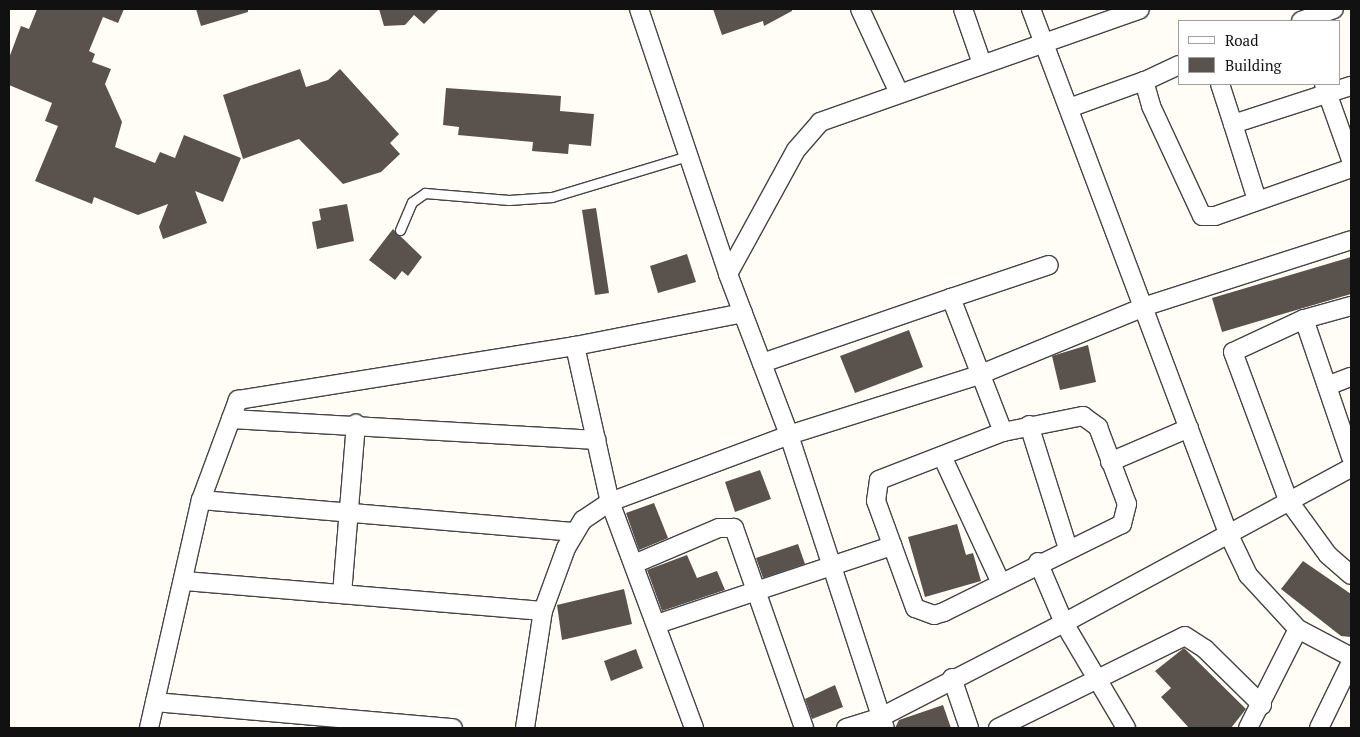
<!DOCTYPE html>
<html>
<head>
<meta charset="utf-8">
<style>
	body { margin:0 }
	#map { position:relative; width:1360px; height:737px; overflow:hidden; background:#fffdf5; font-family:"PT Serif",serif }
	div>[style] { position:absolute }
	[style*='--x'] { left:calc(var(--x)*1px); top:calc(var(--y)*1px); width:calc(var(--w)*1px); rotate:calc(var(--a)*1deg) }
	.building>* { inset:0; background:#5a524d }
	.roads { filter:drop-shadow(1px 0 #444) drop-shadow(-1px 0 #444) drop-shadow(0 1px #444) drop-shadow(0 -1px #444) }
	.lane>* { height:9px; margin:-4.5px; padding:0 4.5px; transform-origin:4.5px; border-radius:4.5px; background:#fff }
	.street>* { height:18px; margin:-9px; padding:0 9px; transform-origin:9px; border-radius:9px; background:#fff }
	span { translate:-50% -50%; white-space:nowrap; text-align:center; line-height:1.15; -webkit-text-stroke:5px #fff; paint-order:stroke }
	.frame { position:absolute; inset:0; border:10px solid #111; pointer-events:none }
	.legend { position:absolute; left:1178px; top:20px; width:162px; height:65px; box-sizing:border-box; background:#fff; border:1px solid #a0a0a0; margin:0; padding:6px 9px; list-style:none; font-size:15px; color:#111 }
	.legend li { display:flex; align-items:center; gap:10px; height:25px }
	.legend b { width:25px; border:1px solid #a0a0a0 }
</style>
</head>
<body>
<div id="map">
	<div class="building">
		<div style="clip-path:polygon(37px 9px,124px 9px,118px 23px,103px 17px,89px 51px,95px 54px,92px 62px,111px 69px,105px 84px,122px 122px,115px 147px,155px 163px,160px 152px,175px 158px,184px 135px,241px 158px,223px 202px,195px 191px,207px 223px,163px 239px,159px 227px,168px 204px,138px 215px,94px 197px,92px 204px,35px 181px,58px 126px,45px 121px,52px 103px,9px 85px,9px 58px,21px 26px,29px 29px)"></div>
		<div style="clip-path:polygon(196px 9px,248px 9px,248px 12px,201px 26px)"></div>
		<div style="clip-path:polygon(379px 9px,439px 9px,424px 24px,414px 15px,405px 25px,384px 26px)"></div>
		<div style="clip-path:polygon(713px 9px,792px 9px,792px 11px,764px 26px,763px 21px,722px 35px)"></div>
		<div style="clip-path:polygon(300px 69px,306px 87px,328px 80px,340px 69px,399px 134px,390px 143px,400px 154px,381px 172px,343px 184px,299px 139px,243px 159px,223px 95px)"></div>
		<div style="clip-path:polygon(446px 88px,561px 96px,560px 111px,594px 114px,591px 146px,569px 144px,568px 154px,532px 151px,533px 142px,458px 135px,459px 127px,443px 125px)"></div>
		<div style="clip-path:polygon(347px 204px,354px 241px,317px 249px,312px 222px,321px 220px,319px 209px)"></div>
		<div style="clip-path:polygon(596px 208px,609px 293px,595px 295px,582px 210px)"></div>
		<div style="clip-path:polygon(393px 229px,422px 257px,408px 276px,402px 271px,395px 280px,369px 260px)"></div>
		<div style="clip-path:polygon(687px 254px,696px 282px,658px 293px,650px 266px)"></div>
		<div style="clip-path:polygon(1351px 257px,1351px 294px,1222px 332px,1212px 298px)"></div>
		<div style="clip-path:polygon(909px 330px,923px 367px,855px 393px,840px 356px)"></div>
		<div style="clip-path:polygon(1088px 345px,1096px 382px,1060px 390px,1052px 356px)"></div>
		<div style="clip-path:polygon(760px 470px,771px 499px,735px 512px,725px 482px)"></div>
		<div style="clip-path:polygon(654px 503px,668px 538px,639px 550px,626px 513px)"></div>
		<div style="clip-path:polygon(957px 524px,966px 555px,973px 553px,981px 581px,925px 597px,908px 537px)"></div>
		<div style="clip-path:polygon(798px 544px,805px 564px,763px 578px,756px 558px)"></div>
		<div style="clip-path:polygon(687px 555px,697px 578px,717px 571px,725px 590px,662px 611px,647px 570px)"></div>
		<div style="clip-path:polygon(1303px 561px,1351px 594px,1351px 637px,1341px 636px,1281px 589px)"></div>
		<div style="clip-path:polygon(624px 589px,632px 624px,562px 640px,557px 605px)"></div>
		<div style="clip-path:polygon(1184px 648px,1246px 709px,1231px 728px,1189px 728px,1161px 697px,1171px 688px,1155px 671px)"></div>
		<div style="clip-path:polygon(636px 649px,643px 668px,611px 681px,604px 661px)"></div>
		<div style="clip-path:polygon(835px 685px,843px 707px,812px 719px,805px 699px)"></div>
		<div style="clip-path:polygon(943px 705px,951px 728px,895px 728px,899px 720px)"></div>
	</div>
	<div class="roads">
		<div class="lane">
			<div style="--x:400;--y:230;--w:30;--a:-67"></div>
			<div style="--x:412;--y:202;--w:16;--a:-35"></div>
			<div style="--x:425;--y:193;--w:84;--a:4.8"></div>
			<div style="--x:509;--y:200;--w:43;--a:-4"></div>
			<div style="--x:552;--y:197;--w:145;--a:-16.8"></div>
		</div>
		<div class="street">
			<div style="--x:639;--y:9;--w:280;--a:71.4"></div>
			<div style="--x:728;--y:274;--w:172;--a:69.2"></div>
			<div style="--x:789;--y:435;--w:308;--a:71.9"></div>
			<div style="--x:860;--y:9;--w:90;--a:65.1"></div>
			<div style="--x:963;--y:9;--w:58;--a:70.9"></div>
			<div style="--x:1031;--y:9;--w:560;--a:69.4"></div>
			<div style="--x:1228;--y:533;--w:47;--a:64.5"></div>
			<div style="--x:1248;--y:575;--w:74;--a:47.2"></div>
			<div style="--x:1298;--y:629;--w:60;--a:27.8"></div>
			<div style="--x:1301;--y:21;--w:35;--a:-20"></div>
			<div style="--x:1179;--y:65;--w:38;--a:155"></div>
			<div style="--x:1144;--y:81;--w:26;--a:74"></div>
			<div style="--x:1151;--y:106;--w:121;--a:65.1"></div>
			<div style="--x:1202;--y:216;--w:13;--a:0"></div>
			<div style="--x:1215;--y:216;--w:144;--a:-19.4"></div>
			<div style="--x:1220;--y:84;--w:42;--a:72"></div>
			<div style="--x:1233;--y:124;--w:124;--a:-17.9"></div>
			<div style="--x:1324;--y:84;--w:81;--a:70.4"></div>
			<div style="--x:1069;--y:108;--w:80;--a:-19.8"></div>
			<div style="--x:1233;--y:124;--w:80;--a:72.5"></div>
			<div style="--x:728;--y:274;--w:141;--a:-61.3"></div>
			<div style="--x:796;--y:150;--w:37;--a:-49"></div>
			<div style="--x:820;--y:122;--w:339;--a:-19.4"></div>
			<div style="--x:1351;--y:306;--w:49;--a:164.5"></div>
			<div style="--x:1304;--y:319;--w:78;--a:155.1"></div>
			<div style="--x:1233;--y:352;--w:158;--a:69.6"></div>
			<div style="--x:1288;--y:500;--w:68;--a:54"></div>
			<div style="--x:1328;--y:555;--w:30;--a:41"></div>
			<div style="--x:1304;--y:319;--w:146;--a:71.2"></div>
			<div style="--x:575;--y:346;--w:160;--a:77.4"></div>
			<div style="--x:610;--y:502;--w:241;--a:69.6"></div>
			<div style="--x:762;--y:363;--w:200;--a:-19"></div>
			<div style="--x:1327;--y:386;--w:26;--a:-21"></div>
			<div style="--x:1083;--y:416;--w:19;--a:36"></div>
			<div style="--x:1098;--y:427;--w:82;--a:69.4"></div>
			<div style="--x:1127;--y:504;--w:21;--a:104"></div>
			<div style="--x:1122;--y:524;--w:199;--a:153.7"></div>
			<div style="--x:944;--y:612;--w:10;--a:163"></div>
			<div style="--x:934;--y:615;--w:20;--a:-160"></div>
			<div style="--x:915;--y:608;--w:114;--a:-110"></div>
			<div style="--x:876;--y:501;--w:21;--a:-82"></div>
			<div style="--x:879;--y:480;--w:133;--a:-21.2"></div>
			<div style="--x:1003;--y:432;--w:82;--a:-11.3"></div>
			<div style="--x:231;--y:419;--w:366;--a:3.3"></div>
			<div style="--x:1029;--y:425;--w:130;--a:72.5"></div>
			<div style="--x:1003;--y:432;--w:144;--a:-111.2"></div>
			<div style="--x:951;--y:298;--w:103;--a:-18.6"></div>
			<div style="--x:942;--y:456;--w:138;--a:65.1"></div>
			<div style="--x:1110;--y:462;--w:86;--a:-23.3"></div>
			<div style="--x:201;--y:500;--w:373;--a:4.9"></div>
			<div style="--x:1038;--y:562;--w:66;--a:66.9"></div>
			<div style="--x:1064;--y:623;--w:122;--a:59.4"></div>
			<div style="--x:634;--y:564;--w:92;--a:-23"></div>
			<div style="--x:719;--y:528;--w:15;--a:0"></div>
			<div style="--x:734;--y:528;--w:212;--a:70.7"></div>
			<div style="--x:185;--y:581;--w:359;--a:4.8"></div>
			<div style="--x:342;--y:594;--w:171;--a:-85.3"></div>
			<div style="--x:657;--y:624;--w:248;--a:-18.4"></div>
			<div style="--x:952;--y:678;--w:53;--a:71.2"></div>
			<div style="--x:155;--y:702;--w:299;--a:5"></div>
			<div style="--x:149;--y:728;--w:234;--a:-77.2"></div>
			<div style="--x:201;--y:500;--w:107;--a:-69.7"></div>
			<div style="--x:238;--y:400;--w:341;--a:-9.1"></div>
			<div style="--x:575;--y:346;--w:171;--a:-11.1"></div>
			<div style="--x:525;--y:728;--w:118;--a:-81.3"></div>
			<div style="--x:543;--y:611;--w:67;--a:-69.9"></div>
			<div style="--x:566;--y:548;--w:33;--a:-59"></div>
			<div style="--x:583;--y:520;--w:32;--a:-34"></div>
			<div style="--x:610;--y:502;--w:191;--a:-20.5"></div>
			<div style="--x:789;--y:435;--w:199;--a:-17.5"></div>
			<div style="--x:979;--y:375;--w:181;--a:-22.4"></div>
			<div style="--x:1146;--y:306;--w:215;--a:-17.8"></div>
			<div style="--x:846;--y:728;--w:37;--a:-17"></div>
			<div style="--x:881;--y:717;--w:206;--a:-27.2"></div>
			<div style="--x:1064;--y:623;--w:326;--a:-28.4"></div>
			<div style="--x:998;--y:728;--w:208;--a:-26.2"></div>
			<div style="--x:1185;--y:636;--w:24;--a:33"></div>
			<div style="--x:1205;--y:649;--w:80;--a:44.5"></div>
			<div style="--x:1248;--y:728;--w:111;--a:-63.2"></div>
			<div style="--x:1319;--y:728;--w:73;--a:-64.1"></div>
		</div>
	</div>
	<div class="frame"></div>
	<ul class="legend">
	<li><b style="height:6px;background:#fff"></b>Road</li>
	<li><b style="height:14px;background:#5a524d"></b>Building</li>
	</ul>
</div>
</body>
</html>
